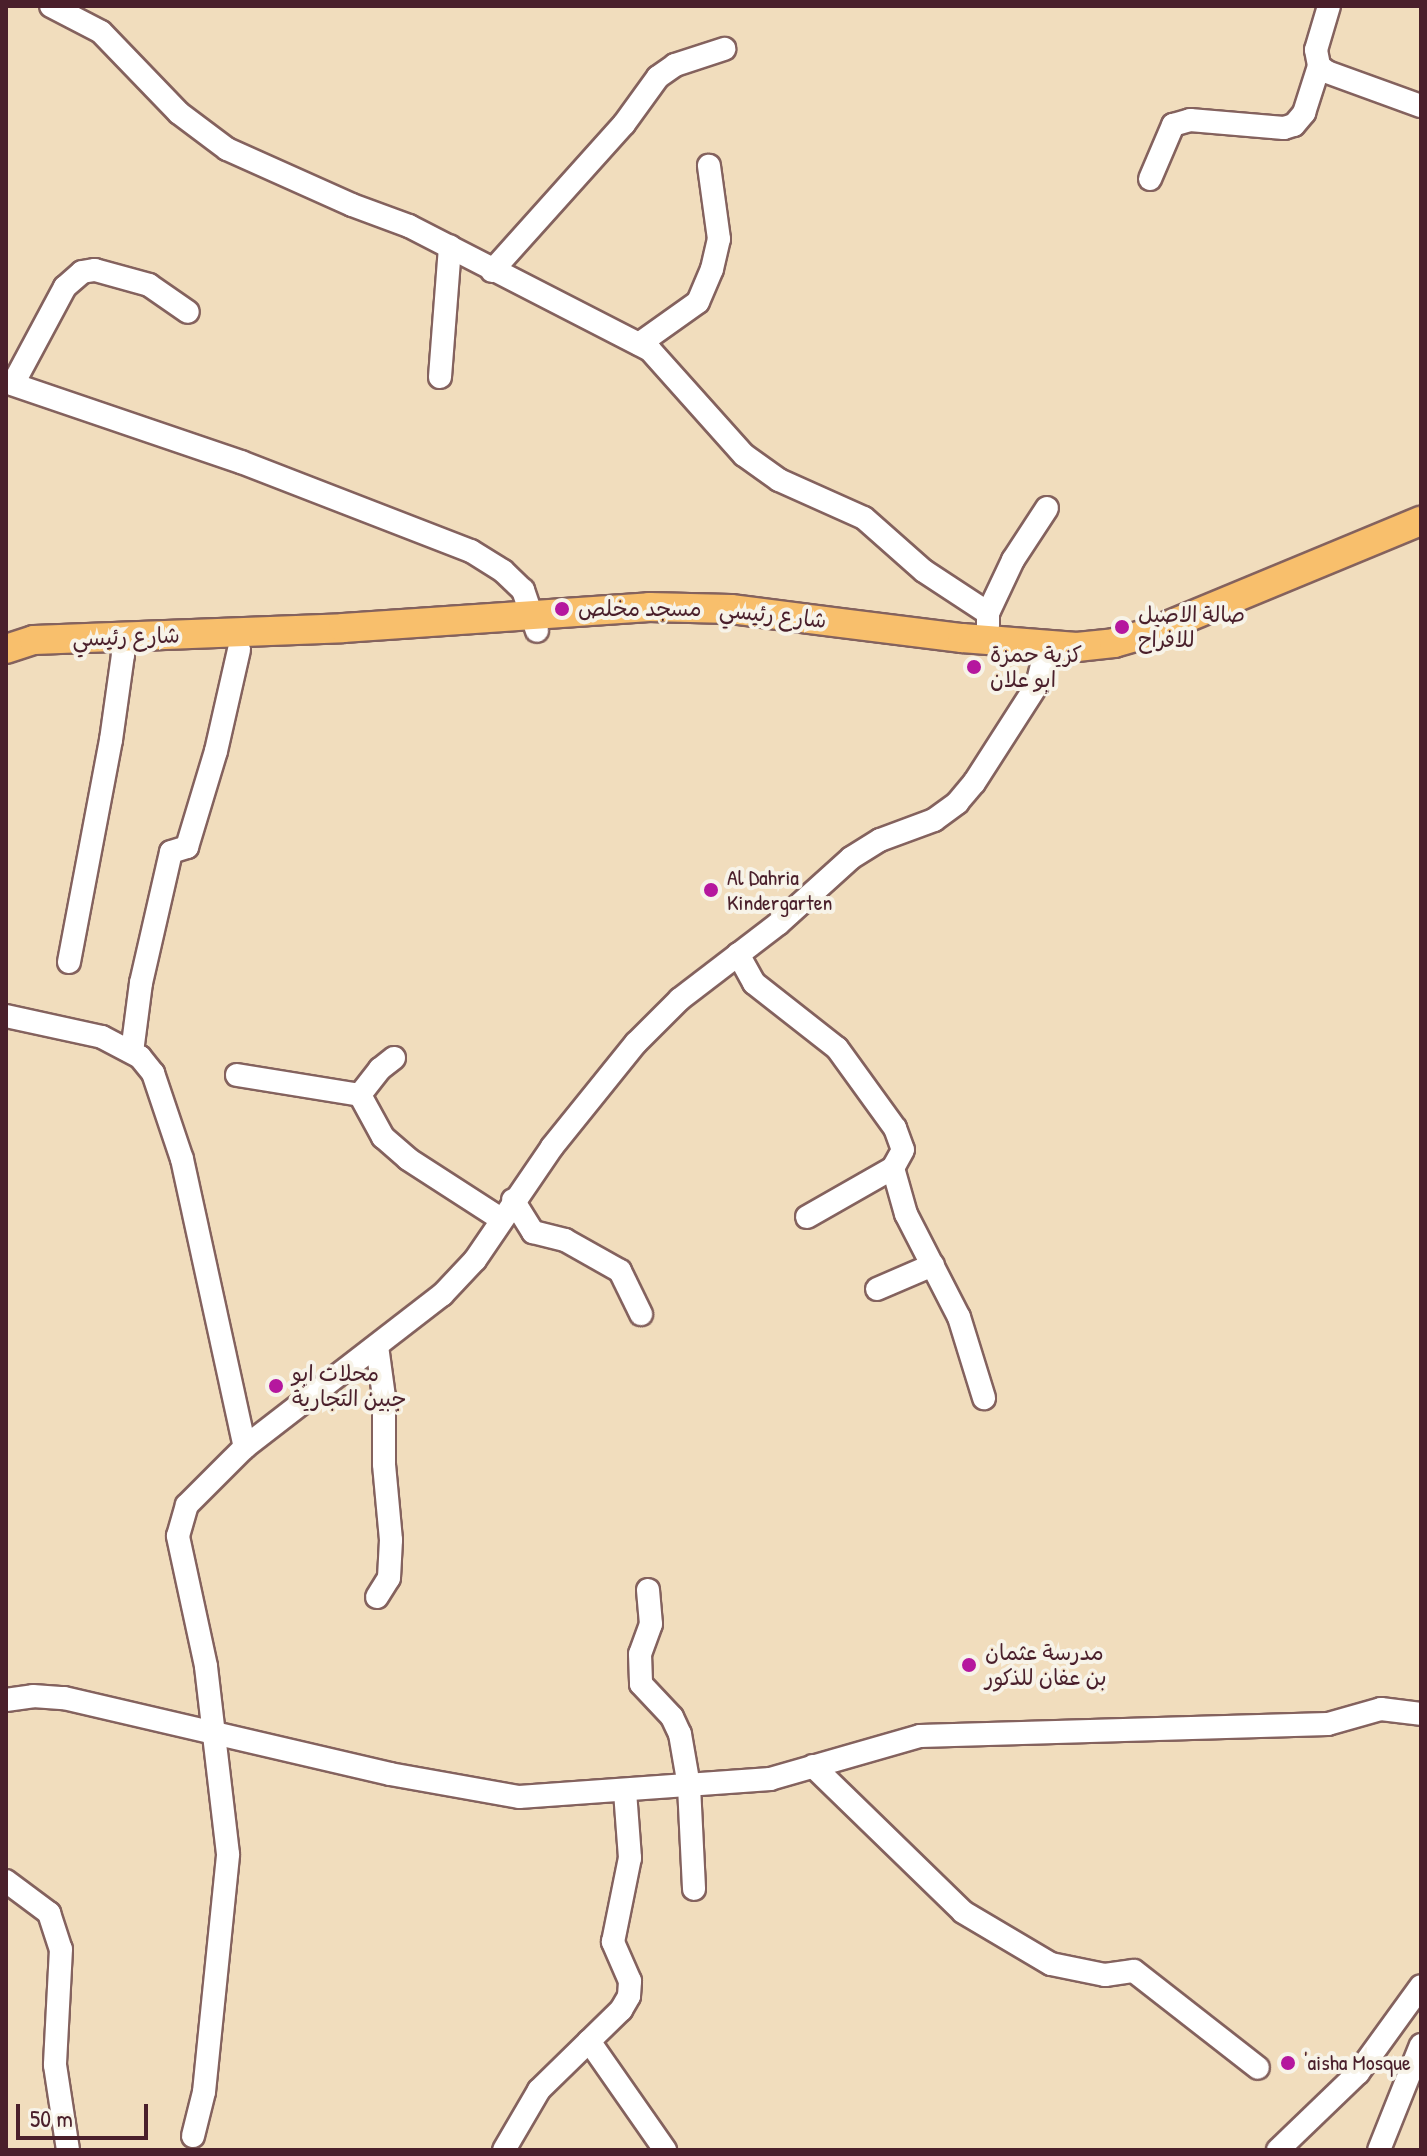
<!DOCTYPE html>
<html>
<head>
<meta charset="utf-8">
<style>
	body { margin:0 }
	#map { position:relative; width:1427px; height:2156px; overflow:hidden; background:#f1ddbd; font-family:"Patrick Hand","Playpen Sans Arabic",sans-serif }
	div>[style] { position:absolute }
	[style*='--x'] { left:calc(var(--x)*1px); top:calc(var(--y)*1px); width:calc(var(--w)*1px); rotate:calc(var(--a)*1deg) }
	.roads { filter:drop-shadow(2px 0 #84625e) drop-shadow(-2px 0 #84625e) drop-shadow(0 2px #84625e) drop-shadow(0 -2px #84625e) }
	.minor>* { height:22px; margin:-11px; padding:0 11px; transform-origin:11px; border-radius:11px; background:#fff }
	.major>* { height:28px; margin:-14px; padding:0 14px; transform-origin:14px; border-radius:14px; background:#f8bf6c }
	.dots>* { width:22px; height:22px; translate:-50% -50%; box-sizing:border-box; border:4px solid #f7f3e8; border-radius:50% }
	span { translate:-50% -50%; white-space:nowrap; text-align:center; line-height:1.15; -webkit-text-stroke:8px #f7f3e8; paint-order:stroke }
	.poi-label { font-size:22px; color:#4a1f2b }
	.left { translate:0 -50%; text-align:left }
	.street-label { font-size:22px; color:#4a1f2b }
	.frame { position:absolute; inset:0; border:8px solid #4a1f2b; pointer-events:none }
	.scale { position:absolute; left:16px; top:2104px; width:132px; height:36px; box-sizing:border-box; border:4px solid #4a1f2b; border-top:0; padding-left:10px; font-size:24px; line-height:28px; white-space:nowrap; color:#4a1f2b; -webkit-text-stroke:6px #f7f3e8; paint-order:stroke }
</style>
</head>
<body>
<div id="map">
	<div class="roads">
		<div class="minor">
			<div style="--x:51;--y:6;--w:56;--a:27.5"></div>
			<div style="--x:101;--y:32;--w:112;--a:46.1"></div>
			<div style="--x:179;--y:113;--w:60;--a:36.9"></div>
			<div style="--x:227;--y:149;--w:137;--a:24.1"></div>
			<div style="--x:352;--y:205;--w:61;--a:20.2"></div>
			<div style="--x:409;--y:226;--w:271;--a:27.2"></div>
			<div style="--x:650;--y:350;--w:141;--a:48.2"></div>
			<div style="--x:744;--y:455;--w:43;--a:35.5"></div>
			<div style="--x:779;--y:480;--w:93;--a:24.1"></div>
			<div style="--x:864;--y:518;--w:80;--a:41.5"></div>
			<div style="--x:924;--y:571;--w:77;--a:33.3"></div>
			<div style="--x:1329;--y:6;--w:46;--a:106.5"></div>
			<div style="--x:1316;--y:50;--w:16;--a:79"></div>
			<div style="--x:1319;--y:66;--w:10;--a:37"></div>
			<div style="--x:1327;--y:72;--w:100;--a:19.9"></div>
			<div style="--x:1150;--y:179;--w:59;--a:-66.9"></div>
			<div style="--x:1173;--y:125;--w:18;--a:-16"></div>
			<div style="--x:1190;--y:120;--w:94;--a:4.9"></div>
			<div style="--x:1284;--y:128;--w:10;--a:-17"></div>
			<div style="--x:1294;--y:125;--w:16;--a:-50"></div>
			<div style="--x:1304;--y:113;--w:49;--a:-72.3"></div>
			<div style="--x:492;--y:271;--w:198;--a:-48.1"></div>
			<div style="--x:624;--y:124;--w:58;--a:-54.1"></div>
			<div style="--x:658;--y:77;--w:21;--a:-35"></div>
			<div style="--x:675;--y:65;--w:52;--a:-18.1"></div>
			<div style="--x:639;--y:344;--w:72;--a:-35.4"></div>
			<div style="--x:698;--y:302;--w:36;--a:-67"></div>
			<div style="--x:712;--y:269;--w:31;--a:-77"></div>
			<div style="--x:719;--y:239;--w:74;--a:-97.8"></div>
			<div style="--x:440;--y:377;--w:131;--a:-85.6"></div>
			<div style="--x:6;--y:382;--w:248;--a:18.8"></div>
			<div style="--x:241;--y:462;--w:247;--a:21.2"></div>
			<div style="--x:471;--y:551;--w:38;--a:32"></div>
			<div style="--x:503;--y:571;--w:28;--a:44"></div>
			<div style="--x:523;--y:590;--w:43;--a:71.1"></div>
			<div style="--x:13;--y:384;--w:110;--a:-61.8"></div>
			<div style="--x:65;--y:287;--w:23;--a:-41"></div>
			<div style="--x:82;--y:272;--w:13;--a:-9"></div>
			<div style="--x:95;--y:270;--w:56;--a:15.5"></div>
			<div style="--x:149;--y:285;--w:47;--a:34.7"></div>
			<div style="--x:988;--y:625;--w:12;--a:-90"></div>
			<div style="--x:988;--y:613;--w:59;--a:-64.7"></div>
			<div style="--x:1013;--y:560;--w:62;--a:-56.8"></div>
			<div style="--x:738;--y:954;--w:33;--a:61"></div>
			<div style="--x:754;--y:983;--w:105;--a:38.1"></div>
			<div style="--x:837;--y:1048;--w:99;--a:54.1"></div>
			<div style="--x:895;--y:1128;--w:23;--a:70"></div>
			<div style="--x:903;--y:1150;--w:21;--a:119"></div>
			<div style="--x:893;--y:1168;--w:48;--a:74.2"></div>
			<div style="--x:906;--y:1214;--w:116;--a:62.8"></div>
			<div style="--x:959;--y:1317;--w:85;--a:72.8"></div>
			<div style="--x:69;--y:962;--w:226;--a:-79.3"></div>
			<div style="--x:111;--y:740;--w:86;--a:-82"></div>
			<div style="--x:123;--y:655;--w:18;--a:-96"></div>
			<div style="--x:6;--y:1016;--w:98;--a:12.3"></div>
			<div style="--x:102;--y:1037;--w:43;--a:27.8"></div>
			<div style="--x:140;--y:1057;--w:21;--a:51"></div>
			<div style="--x:153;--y:1073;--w:91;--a:71.4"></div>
			<div style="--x:182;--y:1159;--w:295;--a:77.7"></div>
			<div style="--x:132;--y:1052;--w:70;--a:-82.6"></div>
			<div style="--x:141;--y:983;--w:134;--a:-77.1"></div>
			<div style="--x:171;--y:852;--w:17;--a:-17"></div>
			<div style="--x:187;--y:847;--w:100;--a:-73.2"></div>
			<div style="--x:216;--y:751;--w:104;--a:-77.2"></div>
			<div style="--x:394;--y:1058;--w:18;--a:142"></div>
			<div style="--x:380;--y:1069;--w:33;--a:128"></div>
			<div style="--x:360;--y:1095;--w:48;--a:61.3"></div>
			<div style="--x:383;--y:1137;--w:33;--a:41"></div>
			<div style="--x:408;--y:1159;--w:111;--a:32.8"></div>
			<div style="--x:237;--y:1075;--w:125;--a:9.2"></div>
			<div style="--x:513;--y:1200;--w:38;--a:58"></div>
			<div style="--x:533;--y:1232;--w:33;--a:14"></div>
			<div style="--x:565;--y:1240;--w:63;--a:29.4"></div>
			<div style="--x:620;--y:1271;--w:48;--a:64"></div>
			<div style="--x:807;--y:1217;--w:99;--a:-29.7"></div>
			<div style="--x:877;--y:1289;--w:61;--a:-23.2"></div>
			<div style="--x:648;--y:1590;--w:34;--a:85"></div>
			<div style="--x:651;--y:1624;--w:32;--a:110"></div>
			<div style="--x:640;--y:1654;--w:30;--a:88"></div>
			<div style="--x:641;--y:1684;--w:45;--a:46.8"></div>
			<div style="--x:672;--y:1717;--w:19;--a:65"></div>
			<div style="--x:680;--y:1734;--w:53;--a:80.2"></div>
			<div style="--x:689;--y:1786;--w:103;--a:87.2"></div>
			<div style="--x:377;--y:1597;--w:22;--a:-58"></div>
			<div style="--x:389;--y:1578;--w:38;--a:-87"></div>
			<div style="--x:391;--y:1540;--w:76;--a:-95.3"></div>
			<div style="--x:384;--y:1464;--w:67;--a:-90"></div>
			<div style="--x:384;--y:1397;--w:51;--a:-97.8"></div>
			<div style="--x:6;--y:1700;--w:27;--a:-8"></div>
			<div style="--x:33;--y:1696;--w:31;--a:4"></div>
			<div style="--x:64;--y:1698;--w:335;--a:13.1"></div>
			<div style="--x:390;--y:1774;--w:131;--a:10.1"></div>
			<div style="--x:519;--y:1797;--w:252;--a:-4.1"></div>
			<div style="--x:770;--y:1779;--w:156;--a:-16"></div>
			<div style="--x:920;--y:1736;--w:408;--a:-1.7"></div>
			<div style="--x:1328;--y:1724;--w:55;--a:-15.8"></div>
			<div style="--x:1381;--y:1709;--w:40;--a:7.1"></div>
			<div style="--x:813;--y:1766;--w:209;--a:44.2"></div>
			<div style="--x:963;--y:1912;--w:102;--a:30.6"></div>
			<div style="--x:1051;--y:1964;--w:55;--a:11.5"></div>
			<div style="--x:1105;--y:1975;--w:29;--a:-8"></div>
			<div style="--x:1134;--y:1971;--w:157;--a:38"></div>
			<div style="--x:6;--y:1881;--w:54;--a:36.7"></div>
			<div style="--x:49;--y:1913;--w:38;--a:72"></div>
			<div style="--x:61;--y:1949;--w:116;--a:93"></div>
			<div style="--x:55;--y:2065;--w:86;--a:81.3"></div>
			<div style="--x:589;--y:2041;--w:133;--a:55.1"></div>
			<div style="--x:193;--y:2136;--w:45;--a:-76"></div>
			<div style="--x:204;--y:2092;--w:239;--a:-84.2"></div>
			<div style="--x:228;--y:1854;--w:189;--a:-96.7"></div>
			<div style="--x:206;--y:1666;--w:133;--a:-102.2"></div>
			<div style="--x:178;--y:1536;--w:32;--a:-74"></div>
			<div style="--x:187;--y:1505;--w:82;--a:-45"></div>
			<div style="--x:245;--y:1447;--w:249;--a:-37.7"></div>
			<div style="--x:442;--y:1295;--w:48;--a:-46.7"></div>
			<div style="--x:475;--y:1260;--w:137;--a:-55.7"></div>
			<div style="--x:552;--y:1147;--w:134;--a:-51.1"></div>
			<div style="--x:636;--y:1043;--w:62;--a:-45"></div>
			<div style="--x:680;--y:999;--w:123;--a:-37.4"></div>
			<div style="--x:778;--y:924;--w:98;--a:-42.1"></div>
			<div style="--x:851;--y:858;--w:34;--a:-32"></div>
			<div style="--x:880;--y:840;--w:58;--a:-20.3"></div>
			<div style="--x:934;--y:820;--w:29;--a:-36"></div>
			<div style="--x:957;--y:803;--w:26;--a:-50"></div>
			<div style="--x:974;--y:783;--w:117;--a:-57.3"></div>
			<div style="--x:1037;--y:685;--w:29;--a:-76"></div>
			<div style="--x:1044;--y:657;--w:11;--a:-95"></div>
			<div style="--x:504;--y:2150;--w:69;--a:-59.7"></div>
			<div style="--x:539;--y:2090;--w:115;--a:-44.3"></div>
			<div style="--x:621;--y:2010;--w:16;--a:-60"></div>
			<div style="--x:629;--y:1996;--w:15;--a:-86"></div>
			<div style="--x:630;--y:1981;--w:43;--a:-113.6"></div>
			<div style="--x:613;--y:1942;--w:86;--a:-78.6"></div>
			<div style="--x:630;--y:1858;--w:67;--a:-94.3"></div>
			<div style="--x:1278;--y:2150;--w:111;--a:-43.9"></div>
			<div style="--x:1358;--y:2073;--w:107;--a:-54.1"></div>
			<div style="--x:1379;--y:2150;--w:113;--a:-68.2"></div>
		</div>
		<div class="major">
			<div style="--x:6;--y:649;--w:29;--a:-18"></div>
			<div style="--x:34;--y:640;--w:309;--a:-2.2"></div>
			<div style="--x:343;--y:628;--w:307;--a:-3.9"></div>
			<div style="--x:649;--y:607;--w:82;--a:1.4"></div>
			<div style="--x:731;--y:609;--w:233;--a:7.2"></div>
			<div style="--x:962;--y:638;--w:115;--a:4.5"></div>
			<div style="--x:1077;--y:647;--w:37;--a:-6"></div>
			<div style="--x:1114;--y:643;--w:37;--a:-16"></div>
			<div style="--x:1150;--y:633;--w:293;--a:-22.5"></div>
		</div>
	</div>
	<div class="dots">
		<div style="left:562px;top:609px;background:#b5179e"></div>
		<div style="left:1122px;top:627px;background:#b5179e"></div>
		<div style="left:974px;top:667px;background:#b5179e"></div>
		<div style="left:711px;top:890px;background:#b5179e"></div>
		<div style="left:276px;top:1386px;background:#b5179e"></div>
		<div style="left:969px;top:1665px;background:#b5179e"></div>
		<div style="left:1288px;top:2063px;background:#b5179e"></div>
	</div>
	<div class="poi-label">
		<span class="left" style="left:578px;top:609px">مسجد مخلص</span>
		<span class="left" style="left:1138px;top:627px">صالة الاصيل<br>للافراح</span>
		<span class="left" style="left:990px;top:667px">كزية حمزة<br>ابو علان</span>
		<span class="left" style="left:727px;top:890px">Al Dahria<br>Kindergarten</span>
		<span class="left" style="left:292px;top:1386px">محلات ابو<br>جبين التجارية</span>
		<span class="left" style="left:985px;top:1665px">مدرسة عثمان<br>بن عفان للذكور</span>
		<span class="left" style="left:1304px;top:2063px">'aisha Mosque</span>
	</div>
	<div class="street-label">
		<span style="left:773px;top:615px;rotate:6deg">شارع رئيسي</span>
		<span style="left:126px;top:637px;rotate:-2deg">شارع رئيسي</span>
	</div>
	<div class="frame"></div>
	<div class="scale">50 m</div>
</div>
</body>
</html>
